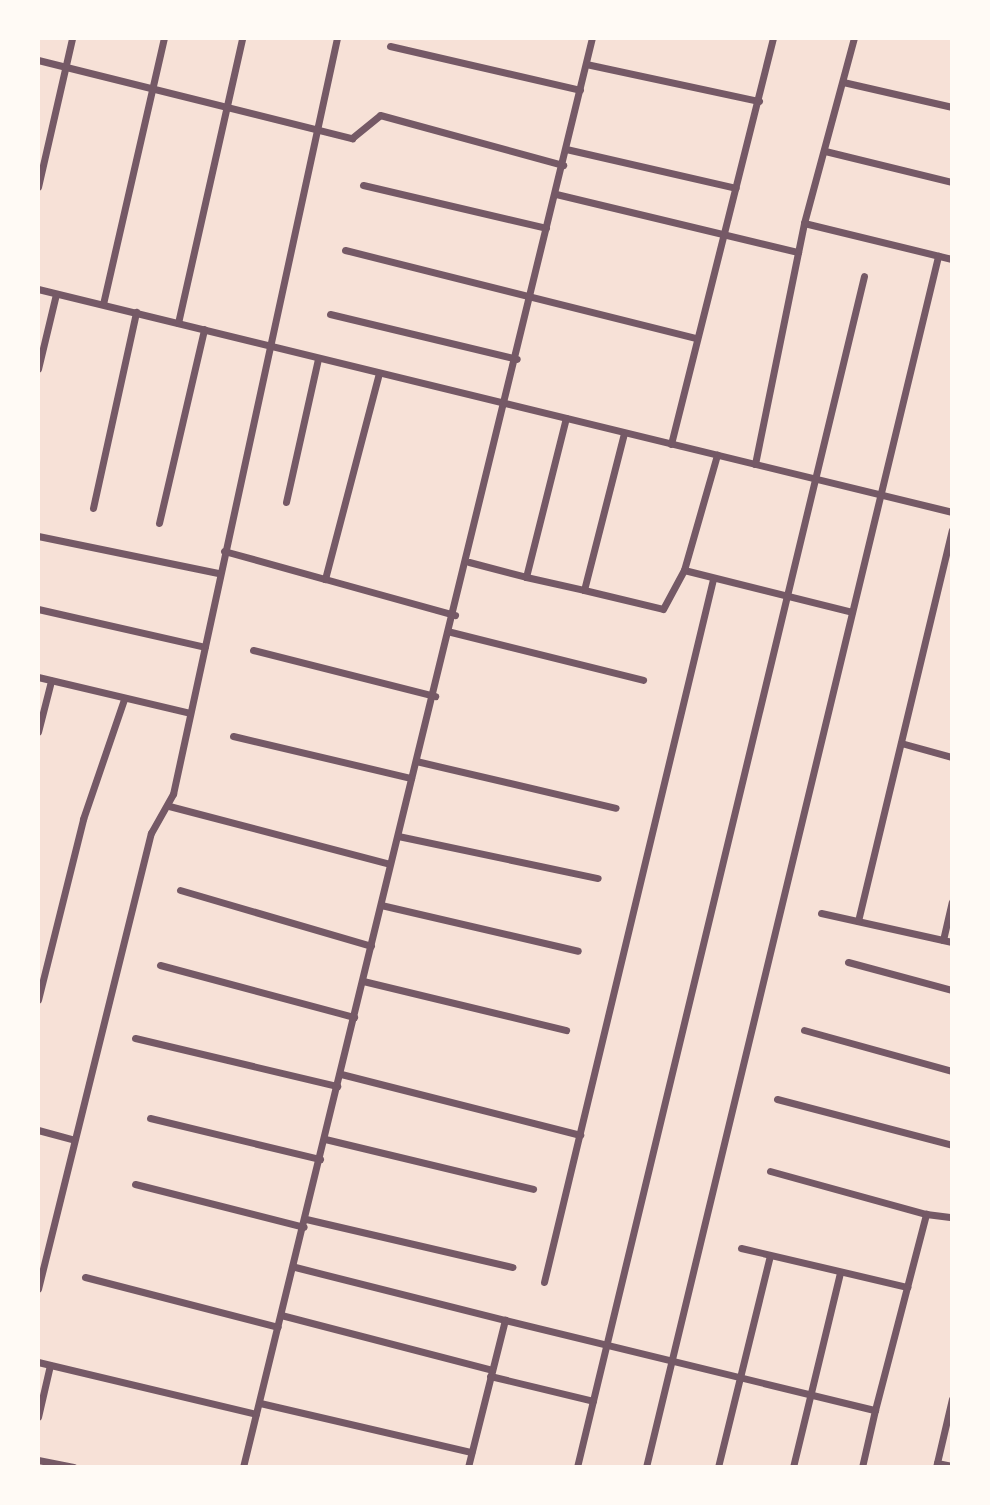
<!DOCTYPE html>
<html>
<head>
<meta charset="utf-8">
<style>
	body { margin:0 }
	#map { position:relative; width:990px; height:1505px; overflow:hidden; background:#f7e1d7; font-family:Georgia,serif }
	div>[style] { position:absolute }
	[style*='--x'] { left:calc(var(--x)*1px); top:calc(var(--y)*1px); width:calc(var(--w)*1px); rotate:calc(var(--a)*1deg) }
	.minor>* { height:7px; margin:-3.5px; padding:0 3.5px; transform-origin:3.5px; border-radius:3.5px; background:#755966 }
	span { translate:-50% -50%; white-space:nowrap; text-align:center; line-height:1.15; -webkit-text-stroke:6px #fffaf5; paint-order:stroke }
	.frame { position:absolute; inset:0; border:40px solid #fffaf5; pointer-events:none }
</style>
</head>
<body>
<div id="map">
	<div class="minor">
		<div style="--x:390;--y:46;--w:195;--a:13"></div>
		<div style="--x:38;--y:60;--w:324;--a:14"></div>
		<div style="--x:352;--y:138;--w:36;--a:-39"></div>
		<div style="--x:380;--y:115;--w:190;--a:15.3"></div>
		<div style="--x:586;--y:64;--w:177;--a:12.1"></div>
		<div style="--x:843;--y:82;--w:112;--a:12.9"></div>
		<div style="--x:566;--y:149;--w:174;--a:12.9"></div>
		<div style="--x:825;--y:151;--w:131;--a:13.7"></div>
		<div style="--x:363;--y:185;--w:188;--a:13.2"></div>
		<div style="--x:38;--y:187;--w:153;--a:-77.1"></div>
		<div style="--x:556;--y:194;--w:249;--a:13.5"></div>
		<div style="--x:804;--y:223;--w:152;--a:13.7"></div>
		<div style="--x:345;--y:250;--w:361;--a:14.1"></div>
		<div style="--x:38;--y:289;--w:941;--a:13.71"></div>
		<div style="--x:103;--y:304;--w:273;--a:-77.1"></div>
		<div style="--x:330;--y:314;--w:192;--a:13.5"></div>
		<div style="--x:178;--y:323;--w:292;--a:-77.3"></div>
		<div style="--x:38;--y:369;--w:77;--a:-76.5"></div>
		<div style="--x:379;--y:373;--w:213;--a:104.7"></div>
		<div style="--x:325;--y:579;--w:135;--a:15.5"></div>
		<div style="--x:671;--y:444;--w:419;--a:-75.9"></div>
		<div style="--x:755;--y:464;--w:246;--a:-78.5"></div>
		<div style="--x:804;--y:223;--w:192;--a:-74.9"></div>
		<div style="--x:286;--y:502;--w:147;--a:-77.4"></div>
		<div style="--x:93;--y:508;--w:201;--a:-77.6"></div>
		<div style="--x:159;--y:523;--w:199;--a:-76.9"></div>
		<div style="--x:38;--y:536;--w:185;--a:11.6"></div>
		<div style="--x:224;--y:551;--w:105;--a:15.5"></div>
		<div style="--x:469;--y:562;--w:59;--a:14.7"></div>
		<div style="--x:526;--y:577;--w:164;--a:-75.9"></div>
		<div style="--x:684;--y:570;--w:173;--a:14"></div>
		<div style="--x:526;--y:577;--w:59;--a:12.6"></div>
		<div style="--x:584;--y:590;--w:162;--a:-75.7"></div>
		<div style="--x:584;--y:590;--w:81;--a:13.5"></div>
		<div style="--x:663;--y:609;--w:44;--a:-61.7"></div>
		<div style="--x:684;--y:570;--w:120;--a:-74"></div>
		<div style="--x:38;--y:609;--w:171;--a:12.8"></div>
		<div style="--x:451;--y:632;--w:198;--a:14"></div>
		<div style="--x:253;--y:650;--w:188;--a:14.2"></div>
		<div style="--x:38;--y:677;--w:156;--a:13.3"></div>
		<div style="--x:38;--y:732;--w:53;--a:-75.7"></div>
		<div style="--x:233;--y:736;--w:183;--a:13.3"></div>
		<div style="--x:901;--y:743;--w:53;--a:15.4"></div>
		<div style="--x:416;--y:761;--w:205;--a:13.2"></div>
		<div style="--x:169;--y:806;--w:228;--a:14.7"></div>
		<div style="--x:398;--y:836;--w:204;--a:11.9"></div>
		<div style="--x:180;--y:890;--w:199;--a:16.3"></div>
		<div style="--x:381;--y:905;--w:202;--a:13.1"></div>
		<div style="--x:821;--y:913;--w:134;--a:12.5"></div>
		<div style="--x:858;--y:921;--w:402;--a:-76.5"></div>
		<div style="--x:943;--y:940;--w:39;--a:-77"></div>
		<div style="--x:848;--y:962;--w:108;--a:15.1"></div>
		<div style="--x:160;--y:965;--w:201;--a:15"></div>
		<div style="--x:363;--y:981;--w:209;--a:13.6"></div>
		<div style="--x:38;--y:1000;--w:187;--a:-76"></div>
		<div style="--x:83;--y:819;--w:127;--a:-71.1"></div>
		<div style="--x:804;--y:1030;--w:154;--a:15.5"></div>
		<div style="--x:135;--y:1038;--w:208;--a:13.4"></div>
		<div style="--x:341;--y:1074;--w:247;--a:14.3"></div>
		<div style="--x:777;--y:1099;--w:181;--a:14.7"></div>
		<div style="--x:150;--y:1118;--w:175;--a:13.6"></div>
		<div style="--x:38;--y:1130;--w:35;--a:15"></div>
		<div style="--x:325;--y:1139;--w:214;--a:13.5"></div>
		<div style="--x:770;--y:1171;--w:162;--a:15.4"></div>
		<div style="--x:135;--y:1184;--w:174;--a:14.3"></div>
		<div style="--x:306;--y:1219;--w:212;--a:13.1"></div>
		<div style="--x:741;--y:1248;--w:171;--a:13.2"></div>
		<div style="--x:295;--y:1267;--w:217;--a:14.2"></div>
		<div style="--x:85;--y:1277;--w:199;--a:14.5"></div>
		<div style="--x:544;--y:1282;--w:723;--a:-76.48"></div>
		<div style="--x:38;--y:1289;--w:470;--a:-76.1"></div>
		<div style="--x:151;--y:833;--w:45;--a:-60.6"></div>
		<div style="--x:173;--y:794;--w:774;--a:-77.76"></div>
		<div style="--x:281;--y:1315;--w:218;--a:14.6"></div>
		<div style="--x:38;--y:1362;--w:224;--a:13.4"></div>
		<div style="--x:490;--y:1376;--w:106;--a:13.6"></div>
		<div style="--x:260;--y:1403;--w:217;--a:13.1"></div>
		<div style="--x:875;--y:1410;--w:203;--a:-75.4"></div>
		<div style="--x:926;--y:1214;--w:26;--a:7"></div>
		<div style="--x:38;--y:1417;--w:53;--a:-77"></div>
		<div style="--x:38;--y:1460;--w:36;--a:11"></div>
		<div style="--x:937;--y:1463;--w:15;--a:11"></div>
		<div style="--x:243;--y:1467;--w:1471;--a:-76.28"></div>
		<div style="--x:468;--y:1467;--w:152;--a:-75.9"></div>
		<div style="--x:505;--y:1320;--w:381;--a:13.7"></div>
		<div style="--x:875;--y:1410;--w:58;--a:102.8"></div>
		<div style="--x:577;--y:1467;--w:1225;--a:-76.45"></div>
		<div style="--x:646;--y:1467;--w:1246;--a:-76.44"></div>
		<div style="--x:718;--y:1467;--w:218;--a:-76.2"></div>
		<div style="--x:793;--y:1467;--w:200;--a:-76.4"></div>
		<div style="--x:936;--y:1467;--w:70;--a:-76.8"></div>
	</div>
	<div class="frame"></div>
</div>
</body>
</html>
